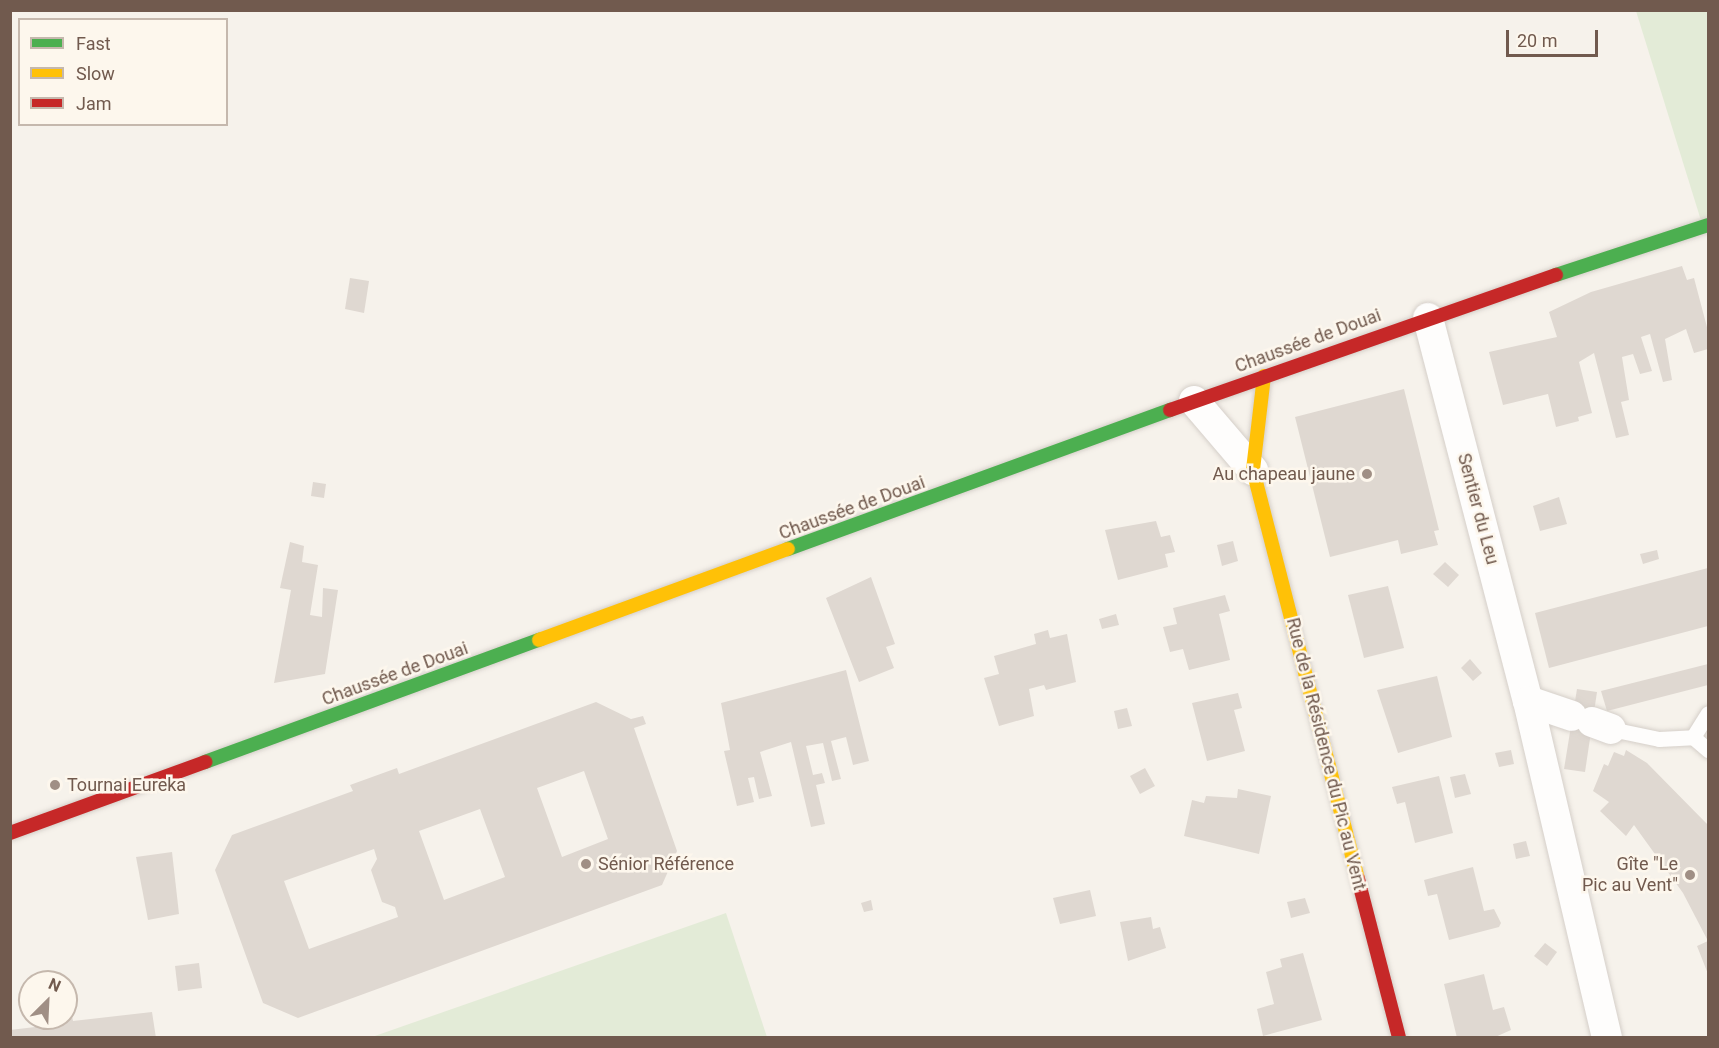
<!DOCTYPE html>
<html>
<head>
<meta charset="utf-8">
<style>
  body { margin:0 }
  #map { position:relative; width:1719px; height:1048px; overflow:hidden; background:#f6f2eb; font-family:Roboto,sans-serif }
  div>[style] { position:absolute }
  [style*='--x'] { left:calc(var(--x)*1px); top:calc(var(--y)*1px); width:calc(var(--w)*1px); rotate:calc(var(--a)*1deg) }
  .green>* { inset:0; background:#e3ebd7 }
  .building>* { inset:0; background:#dfd8d1 }
  .roads { filter:drop-shadow(0 0 2px #d5cfc9) drop-shadow(0 0 2px #d5cfc9) }
  .lane>* { height:15px; margin:-7.5px; padding:0 7.5px; transform-origin:7.5px; border-radius:7.5px; background:#fefdfc }
  .street>* { height:30px; margin:-15px; padding:0 15px; transform-origin:15px; border-radius:15px; background:#fefdfc }
  .fast>* { height:14px; margin:-7px; padding:0 7px; transform-origin:7px; border-radius:7px; background:#4caf50 }
  .slow>* { height:14px; margin:-7px; padding:0 7px; transform-origin:7px; border-radius:7px; background:#ffc107 }
  .jam>* { height:14px; margin:-7px; padding:0 7px; transform-origin:7px; border-radius:7px; background:#c62828 }
  .dots>* { width:16px; height:16px; translate:-50% -50%; box-sizing:border-box; border:3px solid #fdf7ed; border-radius:50% }
  span { translate:-50% -50%; white-space:nowrap; text-align:center; line-height:1.15; -webkit-text-stroke:5px #fdf7ed; paint-order:stroke }
  .street-label { font-size:18px; color:#715a4e }
  .poi-label { font-size:18px; color:#715a4e }
  .right { translate:-100% -50%; text-align:right }
  .left { translate:0 -50%; text-align:left }
  .frame { position:absolute; inset:0; border:12px solid #715a4e; pointer-events:none }
  .legend { position:absolute; left:18px; top:18px; width:210px; height:108px; box-sizing:border-box; background:#fdf7ed; border:2px solid #c5b8ad; margin:0; padding:8px 10px; list-style:none; font-size:18px; color:#715a4e }
  .legend li { display:flex; align-items:center; gap:12px; height:30px }
  .legend b { width:30px; border:2px solid #c5b8ad }
  .north { position:absolute; left:18px; top:970px; width:60px; height:60px; box-sizing:border-box; background:#fdf7ed; border:2px solid #c5b8ad; border-radius:50%; rotate:24deg; font-size:16px; font-weight:700; line-height:24px; text-align:center; color:#715a4e }
  .north::after { content:''; display:block; margin:auto; width:21px; height:27px; background:#a08f85; clip-path:polygon(50% 0,100% 100%,50% 72%,0 100%) }
  .scale { position:absolute; left:1506px; top:30px; width:92px; height:27px; box-sizing:border-box; border:3px solid #715a4e; border-top:0; padding-left:8px; font-size:18px; line-height:21px; white-space:nowrap; color:#715a4e; -webkit-text-stroke:4px #fdf7ed; paint-order:stroke }
</style>
</head>
<body>
<div id="map">
  <div class="green">
    <i style="clip-path:polygon(1636px 11px,1708px 11px,1708px 225px,1703px 227px)"></i>
    <i style="clip-path:polygon(726px 913px,767px 1037px,372px 1037px)"></i>
  </div>
  <div class="building">
    <i style="clip-path:polygon(1682px 266px,1687px 280px,1694px 278px,1708px 331px,1708px 349px,1694px 353px,1686px 329px,1665px 339px,1672px 380px,1663px 382px,1650px 334px,1641px 337px,1652px 371px,1640px 374px,1633px 354px,1622px 357px,1629px 400px,1621px 402px,1629px 435px,1616px 438px,1594px 353px,1579px 362px,1592px 413px,1578px 417px,1579px 421px,1556px 427px,1548px 394px,1503px 405px,1489px 352px,1557px 337px,1549px 312px,1591px 292px)"></i>
    <i style="clip-path:polygon(350px 278px,369px 281px,364px 313px,345px 309px)"></i>
    <i style="clip-path:polygon(1404px 389px,1439px 530px,1434px 531px,1438px 545px,1401px 554px,1398px 540px,1330px 557px,1295px 417px)"></i>
    <i style="clip-path:polygon(313px 482px,326px 484px,324px 498px,311px 496px)"></i>
    <i style="clip-path:polygon(1559px 497px,1567px 524px,1540px 531px,1533px 506px)"></i>
    <i style="clip-path:polygon(1156px 521px,1161px 537px,1170px 535px,1175px 552px,1165px 554px,1168px 567px,1118px 580px,1105px 530px)"></i>
    <i style="clip-path:polygon(1233px 541px,1238px 561px,1222px 566px,1217px 545px)"></i>
    <i style="clip-path:polygon(290px 542px,304px 546px,302px 562px,318px 565px,310px 615px,322px 617px,323px 588px,338px 590px,325px 674px,274px 683px,291px 590px,280px 588px)"></i>
    <i style="clip-path:polygon(1657px 550px,1659px 559px,1643px 564px,1640px 554px)"></i>
    <i style="clip-path:polygon(1445px 562px,1459px 575px,1448px 587px,1433px 574px)"></i>
    <i style="clip-path:polygon(1708px 568px,1708px 626px,1549px 668px,1535px 613px)"></i>
    <i style="clip-path:polygon(871px 577px,895px 644px,886px 647px,894px 668px,859px 682px,826px 598px)"></i>
    <i style="clip-path:polygon(1388px 586px,1404px 648px,1364px 658px,1348px 595px)"></i>
    <i style="clip-path:polygon(1225px 595px,1230px 611px,1219px 614px,1230px 660px,1189px 670px,1183px 649px,1170px 652px,1163px 627px,1177px 624px,1173px 608px)"></i>
    <i style="clip-path:polygon(1116px 614px,1119px 625px,1102px 629px,1099px 619px)"></i>
    <i style="clip-path:polygon(1048px 630px,1050px 638px,1067px 634px,1076px 682px,1046px 690px,1044px 685px,1029px 689px,1034px 716px,999px 726px,984px 678px,999px 674px,994px 656px,1036px 644px,1034px 634px)"></i>
    <i style="clip-path:polygon(1470px 659px,1482px 673px,1473px 681px,1461px 668px)"></i>
    <i style="clip-path:polygon(1708px 664px,1708px 685px,1607px 711px,1601px 691px)"></i>
    <i style="clip-path:polygon(846px 670px,869px 761px,853px 765px,846px 737px,831px 741px,841px 779px,832px 781px,823px 743px,806px 746px,813px 775px,822px 773px,825px 783px,816px 785px,825px 824px,811px 827px,791px 742px,760px 752px,772px 796px,759px 799px,754px 777px,748px 778px,754px 802px,737px 806px,724px 751px,730px 750px,721px 703px)"></i>
    <i style="clip-path:polygon(1437px 676px,1452px 737px,1398px 753px,1377px 690px)"></i>
    <i style="clip-path:polygon(1577px 689px,1597px 692px,1585px 772px,1564px 769px)"></i>
    <i style="clip-path:polygon(1238px 693px,1242px 708px,1234px 710px,1245px 751px,1207px 761px,1192px 703px)"></i>
    <i style="clip-path:polygon(evenodd,596px 702px,631px 719px,643px 716px,646px 724px,634px 728px,677px 851px,662px 885px,298px 1018px,263px 1003px,215px 870px,232px 835px,353px 791px,350px 785px,397px 768px,399px 774px,596px 702px,584px 771px,608px 839px,562px 857px,537px 788px,584px 771px,596px 702px,480px 809px,505px 877px,444px 900px,419px 831px,480px 809px,596px 702px,374px 849px,377px 859px,371px 870px,382px 902px,395px 907px,398px 917px,309px 949px,284px 881px,374px 849px)"></i>
    <i style="clip-path:polygon(1127px 708px,1132px 726px,1118px 729px,1114px 711px)"></i>
    <i style="clip-path:polygon(1511px 750px,1514px 764px,1499px 767px,1495px 753px)"></i>
    <i style="clip-path:polygon(1626px 750px,1647px 763px,1708px 825px,1708px 974px,1697px 946px,1708px 941px,1683px 893px,1634px 825px,1626px 836px,1600px 811px,1609px 802px,1593px 791px,1604px 764px,1608px 766px,1614px 752px,1624px 756px)"></i>
    <i style="clip-path:polygon(1145px 768px,1155px 786px,1140px 794px,1130px 776px)"></i>
    <i style="clip-path:polygon(1465px 774px,1471px 794px,1455px 798px,1450px 777px)"></i>
    <i style="clip-path:polygon(1439px 776px,1453px 833px,1415px 843px,1405px 802px,1397px 804px,1392px 787px)"></i>
    <i style="clip-path:polygon(1238px 789px,1271px 796px,1259px 854px,1184px 836px,1192px 800px,1204px 803px,1206px 796px,1237px 798px)"></i>
    <i style="clip-path:polygon(1526px 841px,1530px 856px,1516px 859px,1513px 844px)"></i>
    <i style="clip-path:polygon(172px 852px,179px 914px,148px 920px,136px 857px)"></i>
    <i style="clip-path:polygon(1473px 867px,1484px 911px,1494px 909px,1501px 923px,1499px 927px,1449px 940px,1437px 894px,1428px 896px,1424px 880px)"></i>
    <i style="clip-path:polygon(1090px 890px,1096px 916px,1060px 924px,1053px 898px)"></i>
    <i style="clip-path:polygon(1305px 898px,1310px 913px,1291px 918px,1287px 902px)"></i>
    <i style="clip-path:polygon(871px 900px,873px 910px,864px 912px,861px 903px)"></i>
    <i style="clip-path:polygon(1151px 917px,1153px 929px,1160px 927px,1166px 948px,1128px 961px,1120px 922px)"></i>
    <i style="clip-path:polygon(1545px 943px,1557px 952px,1547px 966px,1534px 956px)"></i>
    <i style="clip-path:polygon(1303px 953px,1322px 1020px,1263px 1036px,1257px 1009px,1274px 1004px,1266px 972px,1282px 967px,1280px 959px)"></i>
    <i style="clip-path:polygon(199px 963px,202px 988px,178px 991px,175px 966px)"></i>
    <i style="clip-path:polygon(1484px 974px,1493px 1010px,1504px 1007px,1511px 1030px,1493px 1038px,1457px 1038px,1444px 984px)"></i>
    <i style="clip-path:polygon(71px 1010px,73px 1021px,152px 1012px,156px 1038px,10px 1038px,10px 1030px,52px 1025px,51px 1018px,66px 1018px,66px 1011px)"></i>
  </div>
  <div class="roads">
    <div class="lane">
      <i style="--x:1611;--y:729;--w:49;--a:11.8"></i>
      <i style="--x:1659;--y:739;--w:34;--a:-3"></i>
      <i style="--x:1693;--y:737;--w:20;--a:41"></i>
      <i style="--x:1693;--y:737;--w:28;--a:-58"></i>
    </div>
    <div class="street">
      <i style="--x:1428;--y:318;--w:396;--a:75.4"></i>
      <i style="--x:1528;--y:701;--w:46;--a:18.8"></i>
      <i style="--x:1194;--y:401;--w:91;--a:49.5"></i>
      <i style="--x:1528;--y:701;--w:346;--a:76.8"></i>
      <i style="--x:1592;--y:722;--w:20;--a:20"></i>
    </div>
    <div class="fast">
      <i style="--x:1556;--y:275;--w:160;--a:-18.2"></i>
      <i style="--x:788;--y:549;--w:407;--a:-20"></i>
      <i style="--x:205;--y:762;--w:356;--a:-20.1"></i>
    </div>
    <div class="slow">
      <i style="--x:1264;--y:376;--w:95;--a:96.7"></i>
      <i style="--x:1253;--y:470;--w:422;--a:75.6"></i>
      <i style="--x:539;--y:640;--w:265;--a:-20.1"></i>
    </div>
    <div class="jam">
      <i style="--x:1170;--y:410;--w:409;--a:-19.3"></i>
      <i style="--x:10;--y:833;--w:208;--a:-20"></i>
      <i style="--x:1358;--y:879;--w:164;--a:75.5"></i>
    </div>
  </div>
  <div class="dots">
    <i style="left:1367px;top:474px;background:#a08f85"></i>
    <i style="left:55px;top:785px;background:#a08f85"></i>
    <i style="left:586px;top:864px;background:#a08f85"></i>
    <i style="left:1690px;top:875px;background:#a08f85"></i>
  </div>
  <div class="street-label">
    <span style="left:1308px;top:341px;rotate:-20deg">Chaussée de Douai</span>
    <span style="left:852px;top:508px;rotate:-20deg">Chaussée de Douai</span>
    <span style="left:1478px;top:509px;rotate:75deg">Sentier du Leu</span>
    <span style="left:395px;top:674px;rotate:-20deg">Chaussée de Douai</span>
    <span style="left:1326px;top:754px;rotate:76deg">Rue de la Résidence du Pic au Vent</span>
  </div>
  <div class="poi-label">
    <span class="right" style="left:1355px;top:474px">Au chapeau jaune</span>
    <span class="left" style="left:67px;top:785px">Tournai Eureka</span>
    <span class="left" style="left:598px;top:864px">Sénior Référence</span>
    <span class="right" style="left:1678px;top:875px">Gîte "Le<br>Pic au Vent"</span>
  </div>
  <div class="frame"></div>
  <ul class="legend">
  <li><b style="height:8px;background:#4caf50"></b>Fast</li>
  <li><b style="height:8px;background:#ffc107"></b>Slow</li>
  <li><b style="height:8px;background:#c62828"></b>Jam</li>
  </ul>
  <div class="north">N</div>
  <div class="scale">20 m</div>
</div>
</body>
</html>
